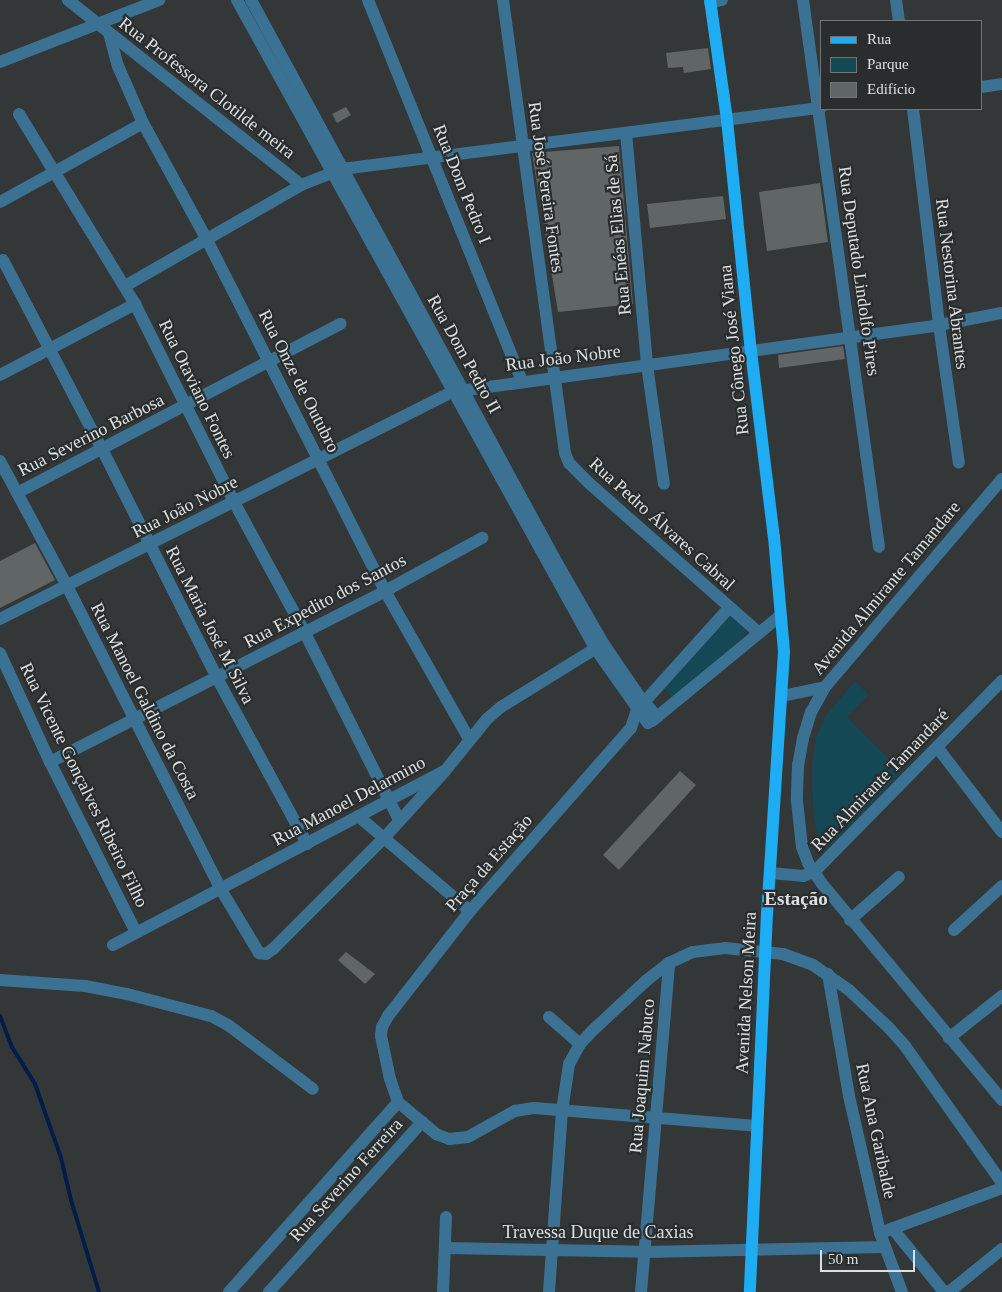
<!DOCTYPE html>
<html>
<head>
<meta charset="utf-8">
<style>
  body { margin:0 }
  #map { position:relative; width:1002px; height:1292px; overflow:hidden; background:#333738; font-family:"Times New Roman",serif }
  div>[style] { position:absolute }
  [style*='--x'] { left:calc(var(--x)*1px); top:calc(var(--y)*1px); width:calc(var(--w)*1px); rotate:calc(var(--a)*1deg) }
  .green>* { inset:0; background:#144855 }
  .stream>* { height:4px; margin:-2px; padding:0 2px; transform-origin:2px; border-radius:2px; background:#001d4a }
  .building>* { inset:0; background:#606565 }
  .minor>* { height:12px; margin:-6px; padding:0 6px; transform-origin:6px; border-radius:6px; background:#3b7294 }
  .major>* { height:12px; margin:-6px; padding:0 6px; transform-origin:6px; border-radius:6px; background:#1eacf2 }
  span { translate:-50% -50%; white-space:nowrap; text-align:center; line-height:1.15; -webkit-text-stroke:4.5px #292d2e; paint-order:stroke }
  .street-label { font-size:18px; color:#dde0e0 }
  .neighbourhood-label { font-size:19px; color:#dde0e0; font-weight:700 }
  .legend { position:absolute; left:820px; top:20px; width:162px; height:90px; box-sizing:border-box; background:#292d2e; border:1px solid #717575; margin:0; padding:6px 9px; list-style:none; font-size:15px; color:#dde0e0 }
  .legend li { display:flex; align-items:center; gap:10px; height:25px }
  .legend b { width:25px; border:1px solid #717575 }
  .scale { position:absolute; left:820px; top:1250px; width:95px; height:22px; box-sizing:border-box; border:2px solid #dde0e0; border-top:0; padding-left:6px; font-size:15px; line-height:18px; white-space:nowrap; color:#dde0e0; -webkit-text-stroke:4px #292d2e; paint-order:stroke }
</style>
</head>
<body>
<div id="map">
  <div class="green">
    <i style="clip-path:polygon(729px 616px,733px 616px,746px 627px,744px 637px,672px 698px,665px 689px)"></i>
    <i style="clip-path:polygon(855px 681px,869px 695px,847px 717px,902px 772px,826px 850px,817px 833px,813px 809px,812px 764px,816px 738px,824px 718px)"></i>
  </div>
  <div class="stream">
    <i style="--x:0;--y:1016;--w:33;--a:69"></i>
    <i style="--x:12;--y:1047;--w:44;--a:58.1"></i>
    <i style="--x:35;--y:1084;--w:78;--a:70.6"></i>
    <i style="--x:61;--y:1158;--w:43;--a:76.6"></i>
    <i style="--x:71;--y:1200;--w:96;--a:73.1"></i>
  </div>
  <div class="building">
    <i style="clip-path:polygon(708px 48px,711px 69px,684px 73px,683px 67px,668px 68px,666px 53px)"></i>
    <i style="clip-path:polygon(346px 107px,351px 115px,337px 123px,332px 114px)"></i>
    <i style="clip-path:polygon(619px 146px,633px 304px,558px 312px,532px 153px)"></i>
    <i style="clip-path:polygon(820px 183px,828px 242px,767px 251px,759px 192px)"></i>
    <i style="clip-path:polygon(723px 196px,726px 219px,650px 228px,647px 204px)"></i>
    <i style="clip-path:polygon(843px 346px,845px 359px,779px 368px,778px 355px)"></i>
    <i style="clip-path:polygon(35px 543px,55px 580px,0 608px,0 561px)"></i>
    <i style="clip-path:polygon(680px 771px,696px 785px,619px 870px,603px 855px)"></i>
    <i style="clip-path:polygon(346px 952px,375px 974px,365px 984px,338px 960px)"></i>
  </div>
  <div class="minor">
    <i style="--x:68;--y:0;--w:298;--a:38.4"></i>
    <i style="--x:237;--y:0;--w:740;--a:61.08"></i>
    <i style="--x:595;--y:648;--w:92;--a:54.8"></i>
    <i style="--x:251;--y:0;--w:641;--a:61.48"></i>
    <i style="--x:557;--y:563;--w:92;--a:60.1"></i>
    <i style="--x:603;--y:643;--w:64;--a:55.8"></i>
    <i style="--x:639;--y:696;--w:28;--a:49"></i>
    <i style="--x:368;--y:0;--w:411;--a:68"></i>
    <i style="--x:503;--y:0;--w:457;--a:82.2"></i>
    <i style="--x:565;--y:453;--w:11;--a:68"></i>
    <i style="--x:569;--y:463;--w:30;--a:45"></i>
    <i style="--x:590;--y:484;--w:225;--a:41.4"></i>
    <i style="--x:803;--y:0;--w:552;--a:82.09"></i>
    <i style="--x:896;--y:0;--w:21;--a:82"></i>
    <i style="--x:710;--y:2;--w:12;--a:-9"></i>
    <i style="--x:109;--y:33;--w:34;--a:75"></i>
    <i style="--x:118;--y:66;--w:62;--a:66.3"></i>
    <i style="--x:143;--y:123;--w:133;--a:61.3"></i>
    <i style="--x:207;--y:240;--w:394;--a:63.1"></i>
    <i style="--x:385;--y:591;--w:170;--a:60.4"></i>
    <i style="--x:0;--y:62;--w:171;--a:-21.3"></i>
    <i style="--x:981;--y:87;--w:21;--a:-8"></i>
    <i style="--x:913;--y:109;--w:218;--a:83.1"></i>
    <i style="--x:939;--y:325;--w:139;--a:81.8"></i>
    <i style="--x:19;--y:114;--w:223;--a:58.6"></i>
    <i style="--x:135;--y:304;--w:221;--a:63.4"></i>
    <i style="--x:234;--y:502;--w:147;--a:61.5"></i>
    <i style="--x:304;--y:631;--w:212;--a:63.3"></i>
    <i style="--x:626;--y:133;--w:233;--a:84.8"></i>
    <i style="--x:647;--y:365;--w:120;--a:81.9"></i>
    <i style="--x:0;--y:202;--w:163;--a:-28.9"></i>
    <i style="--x:3;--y:260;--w:213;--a:62.4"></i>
    <i style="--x:102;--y:449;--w:256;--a:63.3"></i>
    <i style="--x:217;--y:678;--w:189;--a:61.5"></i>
    <i style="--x:125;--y:286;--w:203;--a:-29.8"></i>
    <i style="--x:301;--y:185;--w:44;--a:-21.3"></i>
    <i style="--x:342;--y:169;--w:483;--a:-7.3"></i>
    <i style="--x:0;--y:375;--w:153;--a:-27.7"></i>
    <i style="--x:0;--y:461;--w:142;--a:61.8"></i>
    <i style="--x:67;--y:586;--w:339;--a:63.1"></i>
    <i style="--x:220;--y:888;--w:76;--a:59"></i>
    <i style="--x:259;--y:953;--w:7;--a:8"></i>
    <i style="--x:266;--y:954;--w:9;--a:-36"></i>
    <i style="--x:273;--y:949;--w:158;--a:-45"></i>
    <i style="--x:385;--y:837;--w:89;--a:-47.7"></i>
    <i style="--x:1002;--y:479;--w:273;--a:130.4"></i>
    <i style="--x:825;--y:687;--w:29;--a:119"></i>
    <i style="--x:811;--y:712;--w:27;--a:107"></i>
    <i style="--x:803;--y:738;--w:27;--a:100"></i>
    <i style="--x:798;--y:765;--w:36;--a:92"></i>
    <i style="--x:797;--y:801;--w:46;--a:83.8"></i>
    <i style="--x:802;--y:847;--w:17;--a:69"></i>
    <i style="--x:808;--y:863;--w:27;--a:56"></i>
    <i style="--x:823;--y:885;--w:280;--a:50.2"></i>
    <i style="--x:17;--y:493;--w:365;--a:-27.6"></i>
    <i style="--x:0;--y:619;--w:506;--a:-26.67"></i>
    <i style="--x:452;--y:392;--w:492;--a:-7.8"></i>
    <i style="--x:939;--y:325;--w:64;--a:-10.8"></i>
    <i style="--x:0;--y:653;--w:120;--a:65.4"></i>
    <i style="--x:50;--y:762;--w:191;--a:63.2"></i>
    <i style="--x:782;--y:696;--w:44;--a:-11.8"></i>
    <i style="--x:652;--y:721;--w:166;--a:-39.4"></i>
    <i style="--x:937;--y:747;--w:107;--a:52.6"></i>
    <i style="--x:50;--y:762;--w:376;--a:-27"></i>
    <i style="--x:385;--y:591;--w:111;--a:-28.7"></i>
    <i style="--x:358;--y:816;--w:147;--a:40.3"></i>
    <i style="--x:770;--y:873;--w:33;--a:5"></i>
    <i style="--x:803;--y:876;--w:12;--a:-20"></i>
    <i style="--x:814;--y:872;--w:268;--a:-45.5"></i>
    <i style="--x:850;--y:920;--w:65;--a:-41.3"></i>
    <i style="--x:954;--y:930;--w:65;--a:-42.5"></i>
    <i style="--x:113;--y:945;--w:375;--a:-27.7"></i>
    <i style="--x:445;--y:771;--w:67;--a:-51.1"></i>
    <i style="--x:487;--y:719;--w:18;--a:-41"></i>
    <i style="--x:501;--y:707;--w:118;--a:-31.8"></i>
    <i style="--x:828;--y:974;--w:124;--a:80.2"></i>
    <i style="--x:849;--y:1096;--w:140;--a:77.2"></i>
    <i style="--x:880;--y:1233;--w:63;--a:69.6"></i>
    <i style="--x:0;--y:980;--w:85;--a:4"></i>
    <i style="--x:85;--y:986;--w:43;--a:10.8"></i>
    <i style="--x:127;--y:994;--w:87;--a:14.7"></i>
    <i style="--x:211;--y:1016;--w:19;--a:28"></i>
    <i style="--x:228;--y:1025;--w:106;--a:37"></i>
    <i style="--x:549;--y:1017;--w:41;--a:41.1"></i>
    <i style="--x:949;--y:1038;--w:68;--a:-38.4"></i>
    <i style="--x:398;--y:1102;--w:50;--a:40.1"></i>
    <i style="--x:436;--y:1134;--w:14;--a:21"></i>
    <i style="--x:449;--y:1139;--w:19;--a:-6"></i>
    <i style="--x:468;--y:1137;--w:54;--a:-29"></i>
    <i style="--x:515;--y:1111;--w:19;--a:-9"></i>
    <i style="--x:534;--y:1108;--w:223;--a:4.6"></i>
    <i style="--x:893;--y:1229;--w:81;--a:51"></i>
    <i style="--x:880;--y:1233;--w:130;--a:-20.2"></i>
    <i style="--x:445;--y:1248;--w:200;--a:1.1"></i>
    <i style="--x:645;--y:1252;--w:240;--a:-1.2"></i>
    <i style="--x:229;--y:1292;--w:254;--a:-48.3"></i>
    <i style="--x:398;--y:1102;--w:24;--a:-109"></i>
    <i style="--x:390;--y:1079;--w:44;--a:-101.8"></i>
    <i style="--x:381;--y:1036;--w:9;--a:-84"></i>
    <i style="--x:382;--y:1027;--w:13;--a:-61"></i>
    <i style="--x:388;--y:1016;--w:133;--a:-52"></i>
    <i style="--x:470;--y:911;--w:244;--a:-48.7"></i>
    <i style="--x:631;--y:728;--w:19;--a:-72"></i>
    <i style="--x:637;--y:710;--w:137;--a:-48"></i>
    <i style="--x:269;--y:1292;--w:229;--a:-48"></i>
    <i style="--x:443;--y:1292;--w:75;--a:-87.7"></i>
    <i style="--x:549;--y:1292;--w:181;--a:-85.9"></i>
    <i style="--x:562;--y:1111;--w:48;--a:-81.5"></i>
    <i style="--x:569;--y:1064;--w:23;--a:-61"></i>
    <i style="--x:580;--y:1044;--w:16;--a:-47"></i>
    <i style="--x:591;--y:1032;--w:76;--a:-42.9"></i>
    <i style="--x:647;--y:980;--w:28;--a:-38"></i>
    <i style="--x:669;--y:963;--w:26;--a:-25"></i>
    <i style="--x:693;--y:952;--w:32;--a:-7"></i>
    <i style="--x:725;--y:948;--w:58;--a:5.9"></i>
    <i style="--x:783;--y:954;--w:32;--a:20"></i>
    <i style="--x:813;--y:965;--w:44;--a:34.8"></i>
    <i style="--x:849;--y:990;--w:55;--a:43.5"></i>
    <i style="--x:889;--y:1028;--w:24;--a:48"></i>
    <i style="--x:905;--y:1046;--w:168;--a:54.7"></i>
    <i style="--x:641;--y:1292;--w:330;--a:-85.1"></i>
    <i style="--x:949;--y:1292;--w:68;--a:-39.1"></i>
  </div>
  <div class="major">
    <i style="--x:710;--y:0;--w:121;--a:81.9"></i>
    <i style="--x:727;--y:120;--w:232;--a:84.1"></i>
    <i style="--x:751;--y:351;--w:187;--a:83"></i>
    <i style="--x:774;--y:537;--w:115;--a:85"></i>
    <i style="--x:784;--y:652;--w:262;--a:93.7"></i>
    <i style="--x:767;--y:913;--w:379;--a:92.6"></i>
  </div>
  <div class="street-label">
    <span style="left:207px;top:88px;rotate:38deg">Rua Professora Clotilde meira</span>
    <span style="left:462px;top:184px;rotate:68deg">Rua Dom Pedro I</span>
    <span style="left:546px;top:187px;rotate:82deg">Rua José Pereira Fontes</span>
    <span style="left:618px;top:235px;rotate:-95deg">Rua Enéas Elias de Sá</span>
    <span style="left:859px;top:271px;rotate:82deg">Rua Deputado Lindolfo Pires</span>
    <span style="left:952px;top:284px;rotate:83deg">Rua Nestorina Abrantes</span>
    <span style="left:734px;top:350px;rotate:-96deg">Rua Cônego José Viana</span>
    <span style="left:464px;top:354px;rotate:61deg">Rua Dom Pedro II</span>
    <span style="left:563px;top:358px;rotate:-7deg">Rua João Nobre</span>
    <span style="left:299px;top:381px;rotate:63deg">Rua Onze de Outubro</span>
    <span style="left:197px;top:389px;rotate:64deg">Rua Otaviano Fontes</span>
    <span style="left:91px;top:435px;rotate:-27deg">Rua Severino Barbosa</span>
    <span style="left:185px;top:507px;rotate:-27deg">Rua João Nobre</span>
    <span style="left:662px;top:524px;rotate:42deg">Rua Pedro Álvares Cabral</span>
    <span style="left:886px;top:588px;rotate:-50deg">Avenida Almirante Tamandare</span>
    <span style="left:325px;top:601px;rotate:-28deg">Rua Expedito dos Santos</span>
    <span style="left:210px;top:625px;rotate:63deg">Rua Maria José M Silva</span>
    <span style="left:145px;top:701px;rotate:63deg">Rua Manoel Galdino da Costa</span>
    <span style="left:880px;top:780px;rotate:-46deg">Rua Almirante Tamandaré</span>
    <span style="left:84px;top:785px;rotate:64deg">Rua Vicente Gonçalves Ribeiro Filho</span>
    <span style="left:349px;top:801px;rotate:-28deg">Rua Manoel Delarmino</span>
    <span style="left:489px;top:863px;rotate:-49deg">Praça da Estação</span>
    <span style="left:746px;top:993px;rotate:-87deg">Avenida Nelson Meira</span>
    <span style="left:642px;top:1076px;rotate:-85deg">Rua Joaquim Nabuco</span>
    <span style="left:876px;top:1131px;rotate:78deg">Rua Ana Garibalde</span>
    <span style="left:346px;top:1180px;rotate:-48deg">Rua Severino Ferreira</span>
    <span style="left:598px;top:1232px">Travessa Duque de Caxias</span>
  </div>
  <div class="neighbourhood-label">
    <span style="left:796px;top:899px">Estação</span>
  </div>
  <ul class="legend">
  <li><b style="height:6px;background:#1eacf2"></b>Rua</li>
  <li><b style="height:14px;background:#144855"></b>Parque</li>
  <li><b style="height:14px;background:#606565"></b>Edifício</li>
  </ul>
  <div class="scale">50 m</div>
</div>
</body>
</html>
